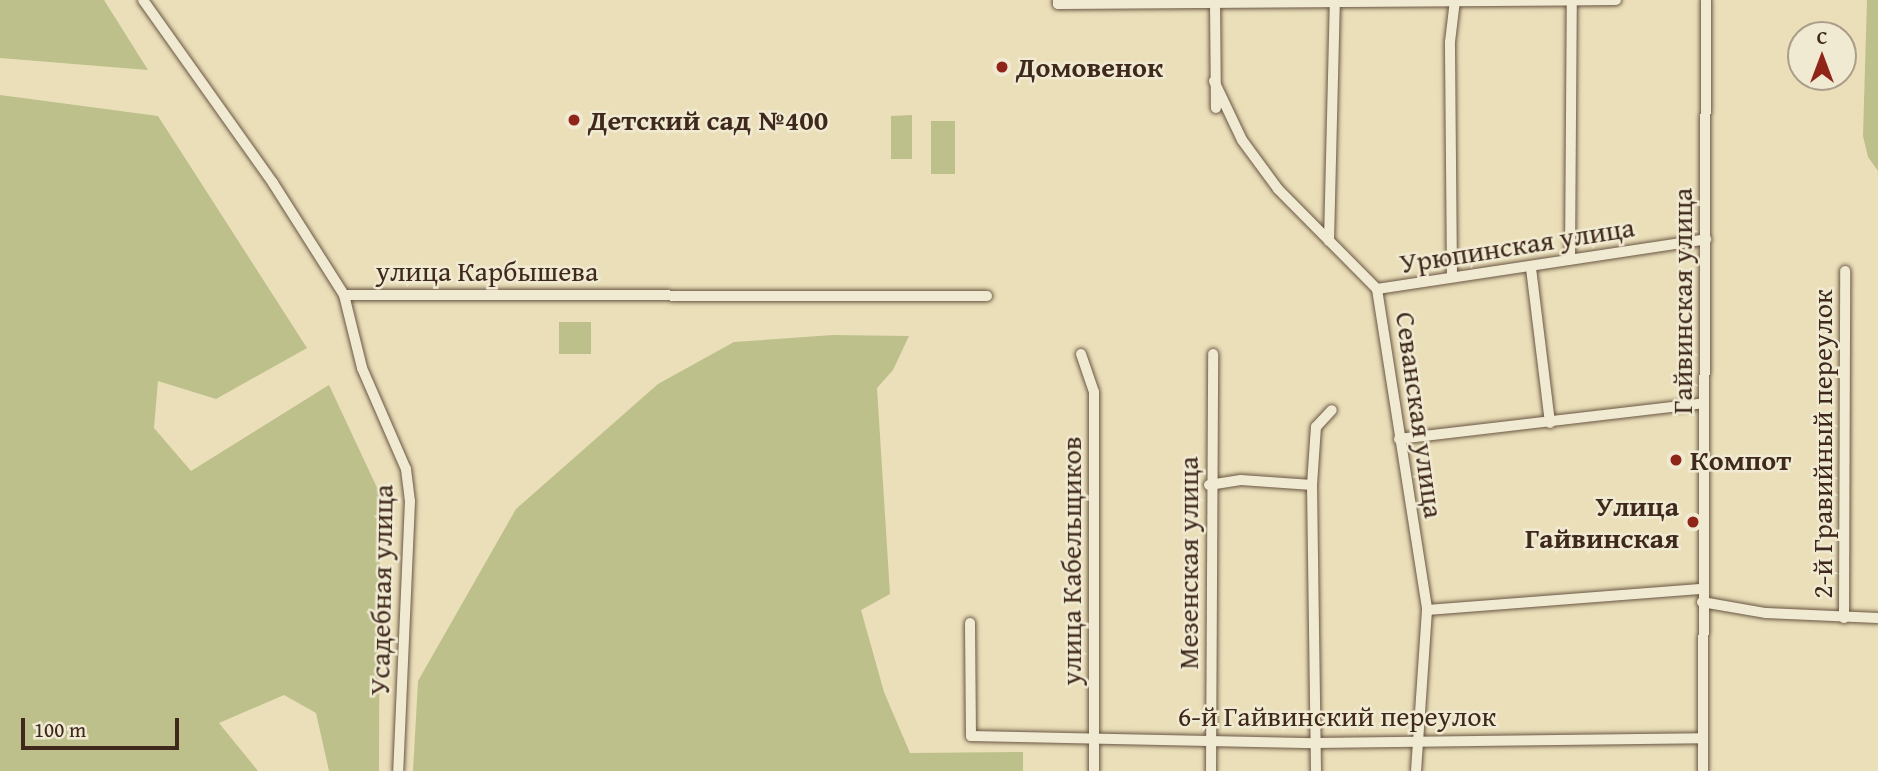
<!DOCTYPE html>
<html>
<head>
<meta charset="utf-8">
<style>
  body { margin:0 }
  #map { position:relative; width:1878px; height:771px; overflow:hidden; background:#eadfb9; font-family:"Gentium Book Plus",serif }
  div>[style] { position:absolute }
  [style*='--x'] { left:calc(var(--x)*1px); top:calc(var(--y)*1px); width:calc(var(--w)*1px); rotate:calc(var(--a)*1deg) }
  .green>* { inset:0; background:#bdc08b }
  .roads { filter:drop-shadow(0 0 2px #6a5643) drop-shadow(0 0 2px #6a5643) }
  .minor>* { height:10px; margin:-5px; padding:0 5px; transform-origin:5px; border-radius:5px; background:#f1ead2 }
  .dots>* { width:19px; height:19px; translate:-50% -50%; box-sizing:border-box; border:4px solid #f1ead2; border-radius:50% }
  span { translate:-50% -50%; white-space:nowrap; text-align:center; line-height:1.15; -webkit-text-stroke:5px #f1ead2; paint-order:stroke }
  .poi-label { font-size:28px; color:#3f291c; font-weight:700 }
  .left { translate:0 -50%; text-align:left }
  .right { translate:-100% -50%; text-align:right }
  .street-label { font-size:28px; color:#3f291c }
  .north { position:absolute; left:1787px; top:21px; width:70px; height:70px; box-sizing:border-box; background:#f1ead2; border:2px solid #aa9d89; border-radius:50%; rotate:0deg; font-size:19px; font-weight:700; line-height:28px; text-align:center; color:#3f291c }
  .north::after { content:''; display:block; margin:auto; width:24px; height:32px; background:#8f2418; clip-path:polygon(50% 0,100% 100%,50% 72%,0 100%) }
  .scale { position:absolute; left:21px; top:718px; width:158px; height:32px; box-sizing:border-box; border:4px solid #3f291c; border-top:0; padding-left:9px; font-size:21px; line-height:24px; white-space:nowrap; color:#3f291c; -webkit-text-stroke:5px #f1ead2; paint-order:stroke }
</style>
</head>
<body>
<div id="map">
  <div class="green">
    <i style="clip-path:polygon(0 0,104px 0,148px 70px,0 58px)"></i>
    <i style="clip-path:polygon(1867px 0,1878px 0,1878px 171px,1868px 157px,1863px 136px)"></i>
    <i style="clip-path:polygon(0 95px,158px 116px,307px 348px,216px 399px,158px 381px,154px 428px,191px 471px,329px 385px,380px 494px,379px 771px,329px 771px,316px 713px,284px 695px,219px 723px,258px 771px,0 771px)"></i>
    <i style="clip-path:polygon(912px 115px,912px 159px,891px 159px,891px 116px)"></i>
    <i style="clip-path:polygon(931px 121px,955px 121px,955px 174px,931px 174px)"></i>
    <i style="clip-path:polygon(559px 322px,591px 322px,591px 354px,559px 354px)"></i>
    <i style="clip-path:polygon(833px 335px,909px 336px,893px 370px,877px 388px,890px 594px,861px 610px,884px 692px,910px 753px,1023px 752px,1023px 771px,413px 771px,418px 681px,516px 509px,658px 384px,734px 342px)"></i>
  </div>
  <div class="roads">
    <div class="minor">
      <i style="--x:143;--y:0;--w:224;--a:54.6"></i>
      <i style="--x:273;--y:183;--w:133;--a:57.6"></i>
      <i style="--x:344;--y:295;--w:75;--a:76.1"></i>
      <i style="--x:362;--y:368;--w:110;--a:66.5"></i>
      <i style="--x:406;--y:469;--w:32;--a:83"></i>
      <i style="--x:410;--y:501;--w:270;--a:92.5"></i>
      <i style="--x:1058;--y:0;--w:4;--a:90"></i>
      <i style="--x:1058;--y:4;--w:558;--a:-0.41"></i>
      <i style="--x:1215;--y:0;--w:108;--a:89.5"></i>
      <i style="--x:1214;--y:81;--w:65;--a:64.6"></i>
      <i style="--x:1242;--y:140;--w:61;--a:53.7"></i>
      <i style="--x:1278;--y:189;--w:141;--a:45.3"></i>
      <i style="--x:1377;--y:289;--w:325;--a:81.1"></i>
      <i style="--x:1427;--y:610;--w:161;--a:93.9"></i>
      <i style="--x:1329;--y:241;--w:241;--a:-88.6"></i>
      <i style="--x:1570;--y:259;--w:259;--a:-89.6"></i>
      <i style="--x:1531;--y:268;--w:156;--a:83"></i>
      <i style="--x:1452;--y:277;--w:235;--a:-90.5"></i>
      <i style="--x:1450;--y:42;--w:42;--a:-83.2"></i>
      <i style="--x:1377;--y:289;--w:333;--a:-8.6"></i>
      <i style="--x:344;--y:295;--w:643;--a:0.09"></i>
      <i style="--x:1081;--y:354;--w:40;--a:71.1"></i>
      <i style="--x:1094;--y:392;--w:379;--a:90"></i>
      <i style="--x:1399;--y:439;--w:307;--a:-6.7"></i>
      <i style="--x:1209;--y:485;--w:32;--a:-9"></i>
      <i style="--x:1241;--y:480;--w:71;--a:4"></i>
      <i style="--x:1702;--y:602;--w:65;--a:9.8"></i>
      <i style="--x:1766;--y:613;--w:112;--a:2.6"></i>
      <i style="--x:1427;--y:610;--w:277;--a:-4.4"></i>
      <i style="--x:1844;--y:618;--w:347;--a:-89.8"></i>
      <i style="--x:970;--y:623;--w:113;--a:89.5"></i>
      <i style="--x:971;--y:736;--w:345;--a:1.2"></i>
      <i style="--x:1316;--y:743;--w:387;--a:-0.7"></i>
      <i style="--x:1211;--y:771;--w:417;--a:-89.7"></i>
      <i style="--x:1316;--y:771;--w:286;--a:-90.8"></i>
      <i style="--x:1312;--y:485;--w:58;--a:-86.1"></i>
      <i style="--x:1316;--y:427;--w:23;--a:-47"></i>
      <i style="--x:1703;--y:771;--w:771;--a:-89.78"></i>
    </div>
  </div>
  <div class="dots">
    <i style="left:1002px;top:67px;background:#8f2418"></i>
    <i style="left:574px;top:120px;background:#8f2418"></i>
    <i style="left:1676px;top:460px;background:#8f2418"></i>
    <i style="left:1693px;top:522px;background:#8f2418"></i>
  </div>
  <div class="poi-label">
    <span class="left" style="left:1016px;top:67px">Домовенок</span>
    <span class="left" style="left:588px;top:120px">Детский сад №400</span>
    <span class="left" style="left:1690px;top:460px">Компот</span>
    <span class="right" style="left:1679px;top:522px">Улица<br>Гайвинская</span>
  </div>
  <div class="street-label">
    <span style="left:1517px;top:245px;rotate:-9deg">Урюпинская улица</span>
    <span style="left:487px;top:271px">улица Карбышева</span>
    <span style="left:1682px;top:301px;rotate:-90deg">Гайвинская улица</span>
    <span style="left:1420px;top:415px;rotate:82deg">Севанская улица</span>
    <span style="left:1822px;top:444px;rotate:-90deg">2-й Гравийный переулок</span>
    <span style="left:1071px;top:561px;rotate:-90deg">улица Кабельщиков</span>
    <span style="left:1188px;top:563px;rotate:-90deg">Мезенская улица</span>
    <span style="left:381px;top:590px;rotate:-89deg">Усадебная улица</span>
    <span style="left:1337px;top:716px">6-й Гайвинский переулок</span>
  </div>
  <div class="north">С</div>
  <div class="scale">100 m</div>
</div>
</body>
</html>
